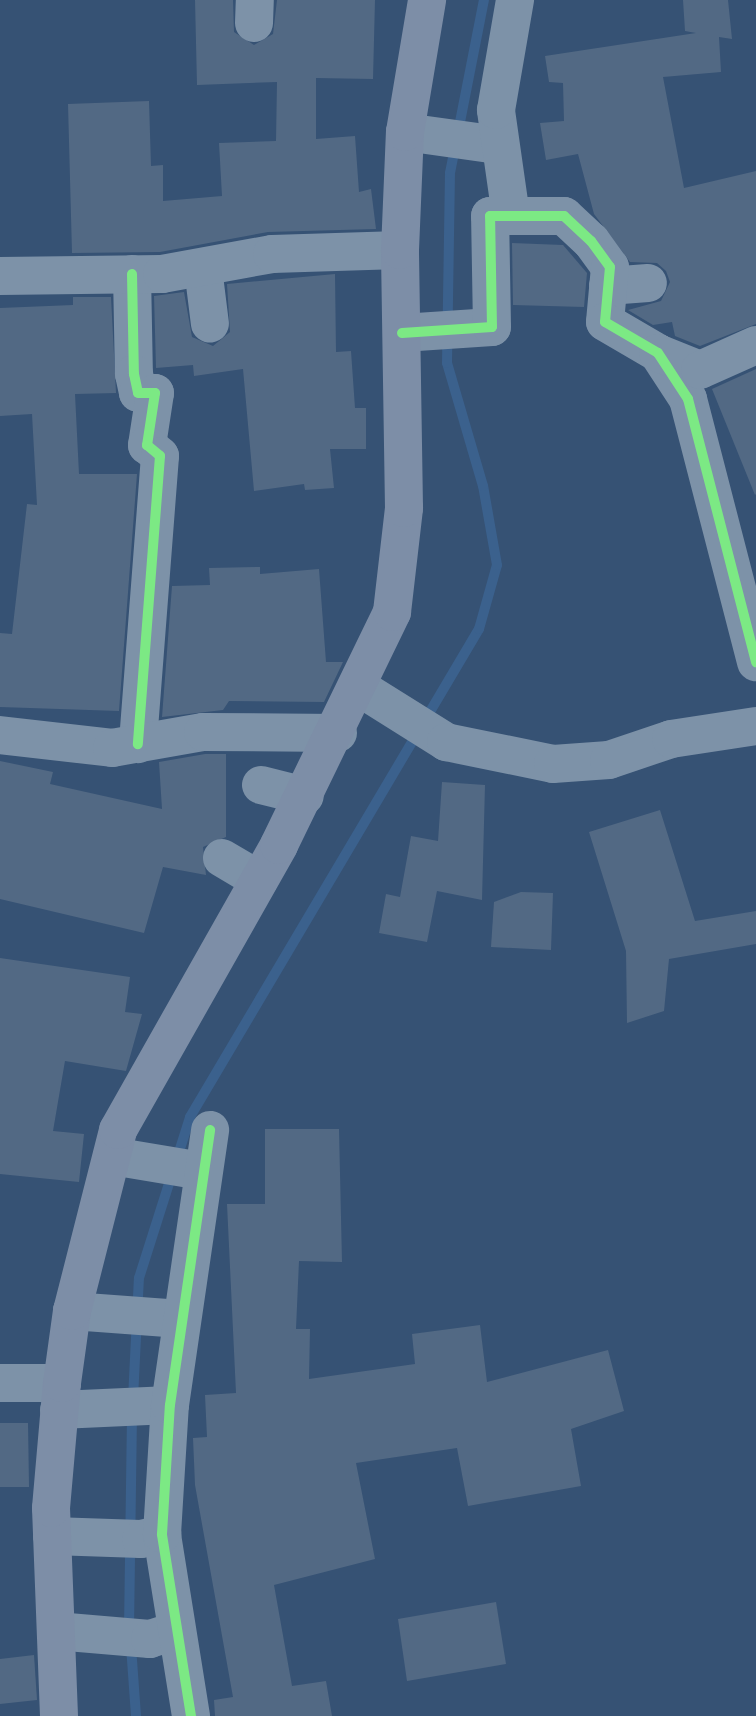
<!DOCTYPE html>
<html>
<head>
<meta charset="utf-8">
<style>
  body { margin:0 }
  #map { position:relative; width:756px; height:1716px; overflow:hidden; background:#365274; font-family:"Nunito Sans",sans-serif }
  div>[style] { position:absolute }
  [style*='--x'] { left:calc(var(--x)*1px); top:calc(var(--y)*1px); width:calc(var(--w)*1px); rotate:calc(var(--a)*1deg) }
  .stream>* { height:10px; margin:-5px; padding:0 5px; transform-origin:5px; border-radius:5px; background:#3b618d }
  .building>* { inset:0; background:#526984 }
  .minor>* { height:38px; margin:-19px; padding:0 19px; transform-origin:19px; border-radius:19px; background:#7d92a8 }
  .major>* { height:38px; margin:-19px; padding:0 19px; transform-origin:19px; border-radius:19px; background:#7d8ea7 }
  .cycleway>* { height:10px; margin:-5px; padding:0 5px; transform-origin:5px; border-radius:5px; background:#7ce984 }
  span { translate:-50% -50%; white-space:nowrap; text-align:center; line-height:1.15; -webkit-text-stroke:5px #1b4f8f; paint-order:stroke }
</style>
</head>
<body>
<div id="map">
  <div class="stream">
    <i style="--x:133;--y:1399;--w:121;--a:-87.2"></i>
    <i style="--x:139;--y:1278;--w:169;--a:-72.4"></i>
    <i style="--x:190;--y:1117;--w:567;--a:-59.37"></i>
    <i style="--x:479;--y:629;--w:66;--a:-74.3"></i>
    <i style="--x:497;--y:565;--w:80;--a:-100"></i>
    <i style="--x:483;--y:486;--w:128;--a:-106.3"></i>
    <i style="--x:447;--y:363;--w:190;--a:-89.1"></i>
    <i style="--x:450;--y:173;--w:176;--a:-78.9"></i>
    <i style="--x:129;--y:1629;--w:214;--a:-89.2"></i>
    <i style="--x:131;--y:1646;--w:70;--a:85.9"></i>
  </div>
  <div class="building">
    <i style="clip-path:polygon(195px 0,233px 0,234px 32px,254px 45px,273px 34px,277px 0,375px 0,373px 79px,316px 78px,316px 139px,355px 136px,359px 192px,371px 189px,376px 229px,268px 232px,160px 252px,72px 253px,68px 104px,149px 101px,151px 166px,163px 165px,163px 201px,222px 196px,219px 143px,276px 141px,277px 82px,197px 85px)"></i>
    <i style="clip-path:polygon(683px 0,728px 0,732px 39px,719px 37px,721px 72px,663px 77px,684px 188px,756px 171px,756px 324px,700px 346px,675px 336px,672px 322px,653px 325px,628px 310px,661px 301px,670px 282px,666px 271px,657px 263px,630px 262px,594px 214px,578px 154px,546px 160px,540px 123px,564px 121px,563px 83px,549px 82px,545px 56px,696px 33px,685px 31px)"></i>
    <i style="clip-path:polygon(512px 243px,563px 245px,587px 273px,584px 307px,513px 305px)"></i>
    <i style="clip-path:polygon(335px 274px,336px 352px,351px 351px,355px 408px,366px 408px,366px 449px,330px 449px,334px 488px,305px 490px,304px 484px,254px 491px,243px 369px,194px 376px,193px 365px,156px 368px,154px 296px,184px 292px,192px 337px,213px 346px,230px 332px,227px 284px)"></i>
    <i style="clip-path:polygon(73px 297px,111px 297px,116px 393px,75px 394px,79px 474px,137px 474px,119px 711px,0 707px,0 633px,12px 634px,27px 504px,37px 505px,32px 414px,0 416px,0 308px,73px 305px)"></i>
    <i style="clip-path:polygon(756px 369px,756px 494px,755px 495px,712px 389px)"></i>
    <i style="clip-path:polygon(260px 567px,260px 574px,319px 569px,326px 662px,343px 662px,324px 702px,229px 701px,223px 710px,162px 717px,172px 586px,210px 585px,209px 568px)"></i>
    <i style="clip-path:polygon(205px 754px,226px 754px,226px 837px,203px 847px,206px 875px,163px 867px,144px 933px,0 899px,0 761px,53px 772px,50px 784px,162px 809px,159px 762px)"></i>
    <i style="clip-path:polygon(442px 782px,485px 785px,482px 900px,437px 891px,427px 942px,379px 933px,386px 894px,400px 897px,411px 836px,438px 841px)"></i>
    <i style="clip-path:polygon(660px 810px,695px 921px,756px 911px,756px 944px,669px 959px,664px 1011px,627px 1023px,626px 951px,589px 832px)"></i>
    <i style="clip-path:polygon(521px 892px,553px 893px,551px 950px,491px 947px,494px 902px)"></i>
    <i style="clip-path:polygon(0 958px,130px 977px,125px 1012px,142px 1014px,126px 1071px,65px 1061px,53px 1131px,84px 1134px,79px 1182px,0 1174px)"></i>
    <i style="clip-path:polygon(265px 1129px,339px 1129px,342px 1262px,299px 1261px,296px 1329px,310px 1329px,309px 1379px,415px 1364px,412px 1334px,480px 1325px,487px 1382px,608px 1350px,624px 1411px,571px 1429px,581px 1486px,468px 1506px,457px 1448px,356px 1463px,375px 1559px,274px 1585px,292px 1686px,326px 1681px,332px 1716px,215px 1716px,214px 1700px,233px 1697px,195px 1485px,193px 1438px,207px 1437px,205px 1395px,236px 1393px,227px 1204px,265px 1204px)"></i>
    <i style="clip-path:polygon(0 1423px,28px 1423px,29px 1487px,0 1487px)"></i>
    <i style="clip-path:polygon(496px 1602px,506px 1664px,407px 1681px,398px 1619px)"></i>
    <i style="clip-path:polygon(34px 1655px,37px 1700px,0 1704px,0 1659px)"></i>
  </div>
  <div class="minor">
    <i style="--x:254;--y:23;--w:23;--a:-88"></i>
    <i style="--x:405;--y:132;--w:95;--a:7.9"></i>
    <i style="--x:511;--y:216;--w:107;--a:-98.1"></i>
    <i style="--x:496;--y:110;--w:112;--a:-80.2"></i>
    <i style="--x:203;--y:268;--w:56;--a:82.9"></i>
    <i style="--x:132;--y:274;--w:100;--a:88.9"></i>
    <i style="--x:134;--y:374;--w:19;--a:78"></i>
    <i style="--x:138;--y:393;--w:17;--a:0"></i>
    <i style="--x:155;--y:393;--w:53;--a:98.7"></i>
    <i style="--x:147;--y:445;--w:17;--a:40"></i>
    <i style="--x:160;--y:456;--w:289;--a:94.4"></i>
    <i style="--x:0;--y:276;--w:162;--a:-0.7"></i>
    <i style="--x:162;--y:274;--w:112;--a:-10.3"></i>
    <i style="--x:272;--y:254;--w:128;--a:-1.8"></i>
    <i style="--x:608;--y:286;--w:40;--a:-4.3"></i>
    <i style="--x:402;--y:333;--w:90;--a:-3.8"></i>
    <i style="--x:492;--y:327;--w:111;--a:-91"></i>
    <i style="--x:490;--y:216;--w:74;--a:0"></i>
    <i style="--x:564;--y:216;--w:37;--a:43"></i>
    <i style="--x:591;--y:241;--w:32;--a:54"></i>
    <i style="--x:610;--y:267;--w:55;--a:95.2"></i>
    <i style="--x:605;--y:322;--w:61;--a:30.3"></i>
    <i style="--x:658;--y:353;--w:55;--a:56.9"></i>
    <i style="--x:688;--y:399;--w:272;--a:75.5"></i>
    <i style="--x:658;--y:353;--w:45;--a:22"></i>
    <i style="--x:700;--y:370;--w:61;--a:-24.1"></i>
    <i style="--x:360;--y:688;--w:102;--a:32.1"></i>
    <i style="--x:446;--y:742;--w:109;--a:11.6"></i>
    <i style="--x:553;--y:764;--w:56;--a:-4.1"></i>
    <i style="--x:609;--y:760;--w:65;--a:-18.7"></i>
    <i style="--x:671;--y:739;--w:86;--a:-8.7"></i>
    <i style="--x:0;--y:735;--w:113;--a:6.6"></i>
    <i style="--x:112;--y:748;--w:92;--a:-10"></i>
    <i style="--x:203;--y:732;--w:135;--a:0.4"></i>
    <i style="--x:261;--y:785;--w:45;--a:14"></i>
    <i style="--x:222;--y:858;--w:43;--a:30.7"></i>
    <i style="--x:112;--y:1156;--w:91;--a:9.5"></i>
    <i style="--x:72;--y:1311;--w:109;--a:4.2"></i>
    <i style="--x:0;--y:1383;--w:62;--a:0"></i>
    <i style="--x:59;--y:1410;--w:111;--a:-2.6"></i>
    <i style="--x:52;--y:1536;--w:89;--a:1.9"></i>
    <i style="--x:141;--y:1539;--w:22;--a:-13"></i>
    <i style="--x:56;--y:1631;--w:94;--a:4.9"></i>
    <i style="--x:150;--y:1639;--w:25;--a:-18"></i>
    <i style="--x:191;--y:1716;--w:184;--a:-99.1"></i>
    <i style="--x:162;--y:1534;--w:129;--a:-86.5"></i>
    <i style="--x:170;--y:1405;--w:278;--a:-81.7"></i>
  </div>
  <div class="major">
    <i style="--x:59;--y:1716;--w:208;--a:-92.2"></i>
    <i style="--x:51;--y:1508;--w:125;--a:-85"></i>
    <i style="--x:62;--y:1383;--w:73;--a:-82.1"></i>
    <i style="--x:72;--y:1311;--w:187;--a:-75.7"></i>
    <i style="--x:118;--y:1130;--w:327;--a:-60.5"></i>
    <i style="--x:279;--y:845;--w:259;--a:-64.1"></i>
    <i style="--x:392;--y:612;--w:105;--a:-83.4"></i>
    <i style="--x:404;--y:508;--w:258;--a:-90.9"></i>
    <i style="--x:400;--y:250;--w:118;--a:-87.6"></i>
    <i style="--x:405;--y:132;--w:134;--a:-80.5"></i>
  </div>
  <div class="cycleway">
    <i style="--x:132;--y:274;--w:100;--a:88.9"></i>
    <i style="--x:134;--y:374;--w:19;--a:78"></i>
    <i style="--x:138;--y:393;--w:17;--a:0"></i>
    <i style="--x:155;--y:393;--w:53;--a:98.7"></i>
    <i style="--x:147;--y:445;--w:17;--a:40"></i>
    <i style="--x:160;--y:456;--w:289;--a:94.4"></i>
    <i style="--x:402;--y:333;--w:90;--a:-3.8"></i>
    <i style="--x:492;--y:327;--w:111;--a:-91"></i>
    <i style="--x:490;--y:216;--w:74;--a:0"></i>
    <i style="--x:564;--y:216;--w:37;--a:43"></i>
    <i style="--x:591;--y:241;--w:32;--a:54"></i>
    <i style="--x:610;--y:267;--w:55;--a:95.2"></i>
    <i style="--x:605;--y:322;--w:61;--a:30.3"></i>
    <i style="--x:658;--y:353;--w:55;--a:56.9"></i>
    <i style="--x:688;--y:399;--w:272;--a:75.5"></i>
    <i style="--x:191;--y:1716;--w:184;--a:-99.1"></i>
    <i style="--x:162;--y:1534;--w:129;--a:-86.5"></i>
    <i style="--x:170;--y:1405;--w:278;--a:-81.7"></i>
  </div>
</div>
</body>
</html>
